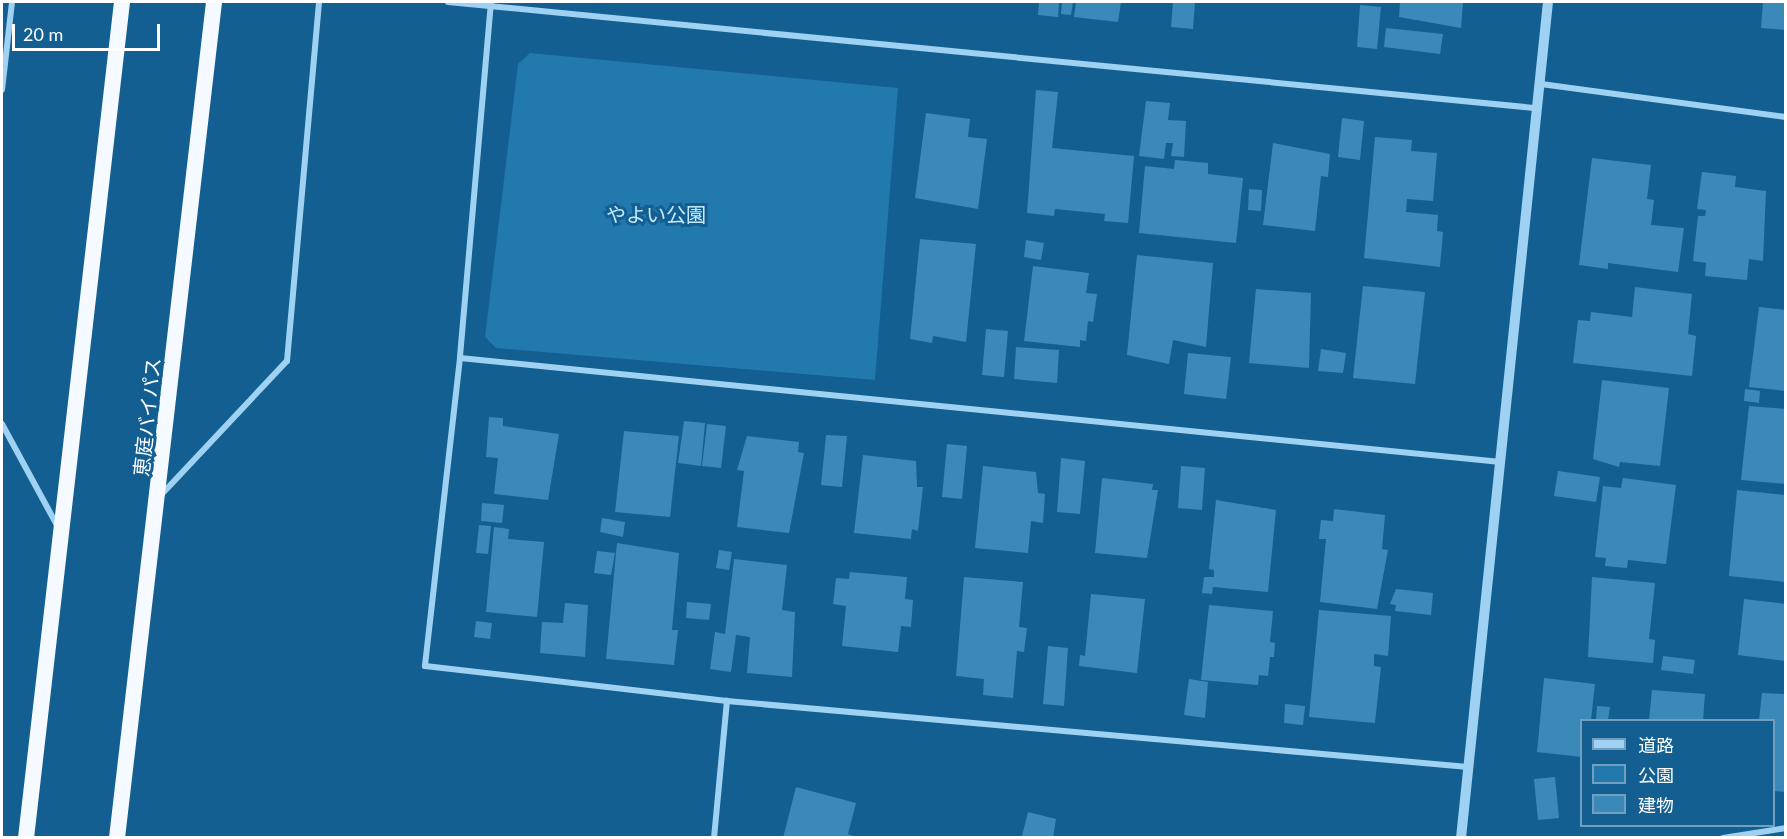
<!DOCTYPE html>
<html>
<head>
<meta charset="utf-8">
<style>
  body { margin:0 }
  #map { position:relative; width:1787px; height:839px; overflow:hidden; background:#135f91; font-family:Lato,"Noto Sans JP",sans-serif }
  div>[style] { position:absolute }
  [style*='--x'] { left:calc(var(--x)*1px); top:calc(var(--y)*1px); width:calc(var(--w)*1px); rotate:calc(var(--a)*1deg) }
  .green>* { inset:0; background:#2179ae }
  .building>* { inset:0; background:#3b89b9 }
  .minor>* { height:6px; margin:-3px; padding:0 3px; transform-origin:3px; border-radius:3px; background:#9fd2f2 }
  .tertiary>* { height:10px; margin:-5px; padding:0 5px; transform-origin:5px; border-radius:5px; background:#9fd2f2 }
  .trunk>* { height:16px; margin:-8px; padding:0 8px; transform-origin:8px; border-radius:8px; background:#f4faff }
  span { translate:-50% -50%; white-space:nowrap; text-align:center; line-height:1.15; -webkit-text-stroke:6px #135f91; paint-order:stroke }
  .park-label { font-size:20px; color:#c6e8fd }
  .street-label { font-size:20px; color:#fff }
  .frame { position:absolute; inset:0; border:3px solid #fff; pointer-events:none }
  .legend { position:absolute; left:1580px; top:719px; width:195px; height:108px; box-sizing:border-box; background:#135f91; border:2px solid #719fbd; margin:0; padding:8px 10px; list-style:none; font-size:18px; color:#fff }
  .legend li { display:flex; align-items:center; gap:12px; height:30px }
  .legend b { width:30px; border:2px solid #719fbd }
  .scale { position:absolute; left:12px; top:24px; width:148px; height:27px; box-sizing:border-box; border:3px solid #fff; border-top:0; padding-left:8px; font-size:18px; line-height:21px; white-space:nowrap; color:#fff; -webkit-text-stroke:4px #135f91; paint-order:stroke }
</style>
</head>
<body>
<div id="map">
  <div class="green">
    <i style="clip-path:polygon(530px 53px,898px 88px,875px 380px,496px 348px,485px 337px,518px 64px)"></i>
  </div>
  <div class="building">
    <i style="clip-path:polygon(1039px 2px,1059px 2px,1058px 17px,1038px 15px)"></i>
    <i style="clip-path:polygon(1062px 2px,1073px 2px,1071px 15px,1061px 14px)"></i>
    <i style="clip-path:polygon(1076px 2px,1121px 2px,1118px 22px,1074px 17px)"></i>
    <i style="clip-path:polygon(1173px 2px,1195px 2px,1193px 29px,1171px 27px)"></i>
    <i style="clip-path:polygon(1400px 2px,1463px 2px,1461px 28px,1399px 17px)"></i>
    <i style="clip-path:polygon(1763px 2px,1786px 2px,1786px 30px,1761px 28px)"></i>
    <i style="clip-path:polygon(1360px 5px,1381px 7px,1377px 49px,1357px 47px)"></i>
    <i style="clip-path:polygon(1386px 28px,1443px 34px,1440px 54px,1384px 47px)"></i>
    <i style="clip-path:polygon(1036px 90px,1058px 92px,1052px 148px,1134px 156px,1128px 223px,1104px 221px,1105px 214px,1055px 209px,1054px 216px,1027px 213px)"></i>
    <i style="clip-path:polygon(1146px 101px,1170px 103px,1168px 120px,1186px 121px,1184px 157px,1171px 156px,1173px 143px,1166px 143px,1164px 159px,1139px 156px)"></i>
    <i style="clip-path:polygon(926px 113px,970px 119px,968px 137px,987px 139px,978px 209px,915px 198px)"></i>
    <i style="clip-path:polygon(1342px 118px,1364px 121px,1360px 160px,1338px 157px)"></i>
    <i style="clip-path:polygon(1375px 137px,1412px 140px,1411px 151px,1437px 153px,1433px 201px,1407px 199px,1406px 212px,1438px 215px,1437px 231px,1443px 232px,1440px 267px,1364px 258px)"></i>
    <i style="clip-path:polygon(1273px 143px,1330px 154px,1328px 177px,1321px 176px,1315px 231px,1263px 225px)"></i>
    <i style="clip-path:polygon(1592px 158px,1651px 165px,1647px 199px,1654px 200px,1651px 225px,1684px 228px,1678px 272px,1608px 263px,1608px 269px,1579px 265px)"></i>
    <i style="clip-path:polygon(1175px 160px,1208px 163px,1208px 174px,1243px 178px,1236px 243px,1139px 233px,1145px 166px,1174px 169px)"></i>
    <i style="clip-path:polygon(1702px 172px,1736px 176px,1735px 187px,1766px 191px,1763px 261px,1749px 259px,1747px 280px,1705px 276px,1706px 263px,1693px 261px,1698px 216px,1705px 216px,1706px 210px,1697px 209px)"></i>
    <i style="clip-path:polygon(1249px 189px,1262px 190px,1261px 211px,1248px 210px)"></i>
    <i style="clip-path:polygon(920px 239px,976px 244px,966px 342px,933px 336px,932px 343px,910px 339px)"></i>
    <i style="clip-path:polygon(1026px 240px,1044px 243px,1041px 260px,1024px 257px)"></i>
    <i style="clip-path:polygon(1137px 255px,1213px 263px,1206px 347px,1173px 340px,1169px 364px,1127px 355px)"></i>
    <i style="clip-path:polygon(1033px 266px,1089px 273px,1086px 293px,1097px 294px,1093px 322px,1088px 321px,1086px 341px,1080px 340px,1080px 347px,1024px 341px)"></i>
    <i style="clip-path:polygon(1363px 286px,1425px 292px,1415px 384px,1353px 378px)"></i>
    <i style="clip-path:polygon(1635px 287px,1692px 294px,1688px 334px,1696px 336px,1692px 376px,1573px 363px,1578px 320px,1590px 321px,1591px 312px,1632px 317px)"></i>
    <i style="clip-path:polygon(1256px 289px,1311px 293px,1309px 368px,1249px 363px)"></i>
    <i style="clip-path:polygon(1759px 307px,1786px 310px,1786px 391px,1749px 387px)"></i>
    <i style="clip-path:polygon(986px 329px,1008px 331px,1004px 377px,982px 375px)"></i>
    <i style="clip-path:polygon(1016px 347px,1059px 350px,1057px 383px,1014px 379px)"></i>
    <i style="clip-path:polygon(1321px 349px,1346px 353px,1343px 373px,1318px 371px)"></i>
    <i style="clip-path:polygon(1188px 353px,1231px 357px,1226px 399px,1184px 394px)"></i>
    <i style="clip-path:polygon(1602px 380px,1669px 388px,1660px 466px,1620px 462px,1619px 467px,1593px 459px)"></i>
    <i style="clip-path:polygon(1745px 389px,1760px 391px,1759px 403px,1744px 401px)"></i>
    <i style="clip-path:polygon(1749px 406px,1786px 409px,1786px 484px,1741px 480px)"></i>
    <i style="clip-path:polygon(489px 417px,503px 418px,503px 426px,559px 434px,548px 500px,494px 494px,498px 458px,486px 457px)"></i>
    <i style="clip-path:polygon(684px 421px,705px 423px,701px 466px,678px 463px)"></i>
    <i style="clip-path:polygon(707px 424px,726px 426px,721px 468px,702px 466px)"></i>
    <i style="clip-path:polygon(624px 431px,679px 436px,670px 517px,615px 512px)"></i>
    <i style="clip-path:polygon(826px 435px,847px 436px,842px 487px,821px 485px)"></i>
    <i style="clip-path:polygon(747px 436px,799px 442px,798px 452px,804px 453px,789px 533px,737px 527px,744px 471px,737px 470px)"></i>
    <i style="clip-path:polygon(947px 444px,967px 446px,962px 499px,942px 497px)"></i>
    <i style="clip-path:polygon(863px 455px,916px 461px,917px 487px,923px 487px,918px 531px,912px 529px,911px 539px,854px 533px)"></i>
    <i style="clip-path:polygon(1061px 458px,1085px 461px,1080px 514px,1057px 512px)"></i>
    <i style="clip-path:polygon(983px 466px,1036px 472px,1038px 493px,1045px 494px,1043px 523px,1031px 521px,1028px 553px,975px 548px)"></i>
    <i style="clip-path:polygon(1181px 466px,1205px 468px,1202px 510px,1178px 508px)"></i>
    <i style="clip-path:polygon(1558px 471px,1600px 477px,1596px 502px,1554px 496px)"></i>
    <i style="clip-path:polygon(1102px 478px,1153px 484px,1152px 490px,1158px 490px,1147px 558px,1095px 553px)"></i>
    <i style="clip-path:polygon(1623px 478px,1676px 485px,1666px 564px,1628px 560px,1627px 568px,1605px 566px,1606px 558px,1595px 557px,1603px 486px,1621px 488px)"></i>
    <i style="clip-path:polygon(1737px 490px,1786px 495px,1786px 582px,1729px 576px)"></i>
    <i style="clip-path:polygon(1216px 500px,1276px 510px,1268px 592px,1213px 587px,1212px 594px,1202px 593px,1204px 577px,1214px 577px,1214px 570px,1209px 569px)"></i>
    <i style="clip-path:polygon(482px 503px,504px 505px,502px 523px,481px 521px)"></i>
    <i style="clip-path:polygon(1334px 509px,1385px 515px,1382px 549px,1388px 550px,1377px 609px,1320px 602px,1326px 539px,1319px 539px,1321px 520px,1333px 521px)"></i>
    <i style="clip-path:polygon(602px 518px,625px 522px,623px 537px,600px 532px)"></i>
    <i style="clip-path:polygon(479px 525px,491px 526px,488px 554px,476px 553px)"></i>
    <i style="clip-path:polygon(494px 527px,509px 529px,508px 539px,544px 542px,537px 617px,486px 612px)"></i>
    <i style="clip-path:polygon(617px 543px,679px 553px,672px 630px,678px 630px,674px 665px,606px 659px)"></i>
    <i style="clip-path:polygon(719px 550px,732px 552px,729px 570px,716px 568px)"></i>
    <i style="clip-path:polygon(597px 551px,615px 553px,611px 575px,594px 573px)"></i>
    <i style="clip-path:polygon(734px 559px,787px 565px,782px 610px,795px 612px,792px 677px,747px 673px,750px 637px,736px 635px,731px 672px,710px 669px,715px 632px,725px 634px)"></i>
    <i style="clip-path:polygon(850px 572px,907px 577px,905px 599px,913px 600px,911px 627px,901px 626px,898px 652px,842px 646px,846px 606px,833px 604px,836px 578px,849px 579px)"></i>
    <i style="clip-path:polygon(964px 577px,1023px 582px,1019px 627px,1027px 628px,1024px 652px,1017px 651px,1013px 698px,983px 695px,984px 679px,956px 676px)"></i>
    <i style="clip-path:polygon(1592px 577px,1655px 583px,1649px 639px,1655px 640px,1653px 663px,1588px 657px)"></i>
    <i style="clip-path:polygon(1396px 589px,1433px 593px,1431px 615px,1395px 611px,1396px 605px,1390px 604px)"></i>
    <i style="clip-path:polygon(1091px 594px,1145px 599px,1137px 673px,1079px 666px,1080px 655px,1085px 656px)"></i>
    <i style="clip-path:polygon(1744px 599px,1786px 604px,1786px 661px,1738px 655px)"></i>
    <i style="clip-path:polygon(687px 602px,711px 604px,709px 620px,686px 618px)"></i>
    <i style="clip-path:polygon(565px 603px,588px 605px,585px 657px,540px 653px,542px 622px,563px 623px)"></i>
    <i style="clip-path:polygon(1209px 605px,1273px 611px,1270px 642px,1275px 643px,1274px 657px,1270px 657px,1268px 676px,1259px 675px,1258px 685px,1201px 680px)"></i>
    <i style="clip-path:polygon(1319px 610px,1391px 616px,1388px 656px,1374px 654px,1374px 666px,1381px 667px,1375px 723px,1309px 717px)"></i>
    <i style="clip-path:polygon(476px 621px,492px 623px,490px 639px,474px 637px)"></i>
    <i style="clip-path:polygon(1048px 646px,1068px 648px,1064px 706px,1043px 704px)"></i>
    <i style="clip-path:polygon(1663px 656px,1695px 660px,1693px 674px,1661px 670px)"></i>
    <i style="clip-path:polygon(1544px 678px,1595px 684px,1591px 720px,1582px 720px,1582px 757px,1537px 752px)"></i>
    <i style="clip-path:polygon(1189px 679px,1208px 682px,1205px 718px,1184px 715px)"></i>
    <i style="clip-path:polygon(1652px 690px,1705px 694px,1703px 720px,1649px 720px)"></i>
    <i style="clip-path:polygon(1762px 693px,1786px 694px,1786px 792px,1774px 791px,1774px 720px,1759px 720px)"></i>
    <i style="clip-path:polygon(1285px 704px,1305px 706px,1303px 725px,1284px 723px)"></i>
    <i style="clip-path:polygon(1597px 706px,1610px 707px,1608px 720px,1596px 720px)"></i>
    <i style="clip-path:polygon(1555px 777px,1559px 818px,1538px 820px,1534px 779px)"></i>
    <i style="clip-path:polygon(796px 787px,856px 803px,848px 834px,858px 838px,783px 838px)"></i>
    <i style="clip-path:polygon(1028px 812px,1056px 819px,1053px 838px,1022px 836px)"></i>
  </div>
  <div class="minor">
    <i style="--x:448;--y:2;--w:1091;--a:5.57"></i>
    <i style="--x:491;--y:2;--w:357;--a:95"></i>
    <i style="--x:460;--y:358;--w:310;--a:96.5"></i>
    <i style="--x:425;--y:666;--w:304;--a:6.6"></i>
    <i style="--x:727;--y:701;--w:744;--a:5.09"></i>
    <i style="--x:1541;--y:84;--w:247;--a:7.7"></i>
    <i style="--x:2;--y:90;--w:89;--a:-83.5"></i>
    <i style="--x:460;--y:358;--w:1046;--a:5.71"></i>
    <i style="--x:2;--y:424;--w:117;--a:61.5"></i>
    <i style="--x:161;--y:495;--w:184;--a:-46.8"></i>
    <i style="--x:287;--y:361;--w:360;--a:-84.9"></i>
    <i style="--x:714;--y:838;--w:138;--a:-84.6"></i>
    <i style="--x:1723;--y:838;--w:64;--a:-9"></i>
  </div>
  <div class="tertiary">
    <i style="--x:1461;--y:838;--w:841;--a:-84.06"></i>
  </div>
  <div class="trunk">
    <i style="--x:26;--y:838;--w:841;--a:-83.45"></i>
    <i style="--x:117;--y:838;--w:842;--a:-83.38"></i>
  </div>
  <div class="park-label">
    <span style="left:656px;top:214px">やよい公園</span>
  </div>
  <div class="street-label">
    <span style="left:147px;top:417px;rotate:-84deg">恵庭バイパス</span>
  </div>
  <div class="frame"></div>
  <ul class="legend">
  <li><b style="height:8px;background:#9fd2f2"></b>道路</li>
  <li><b style="height:16px;background:#2179ae"></b>公園</li>
  <li><b style="height:16px;background:#3b89b9"></b>建物</li>
  </ul>
  <div class="scale">20 m</div>
</div>
</body>
</html>
